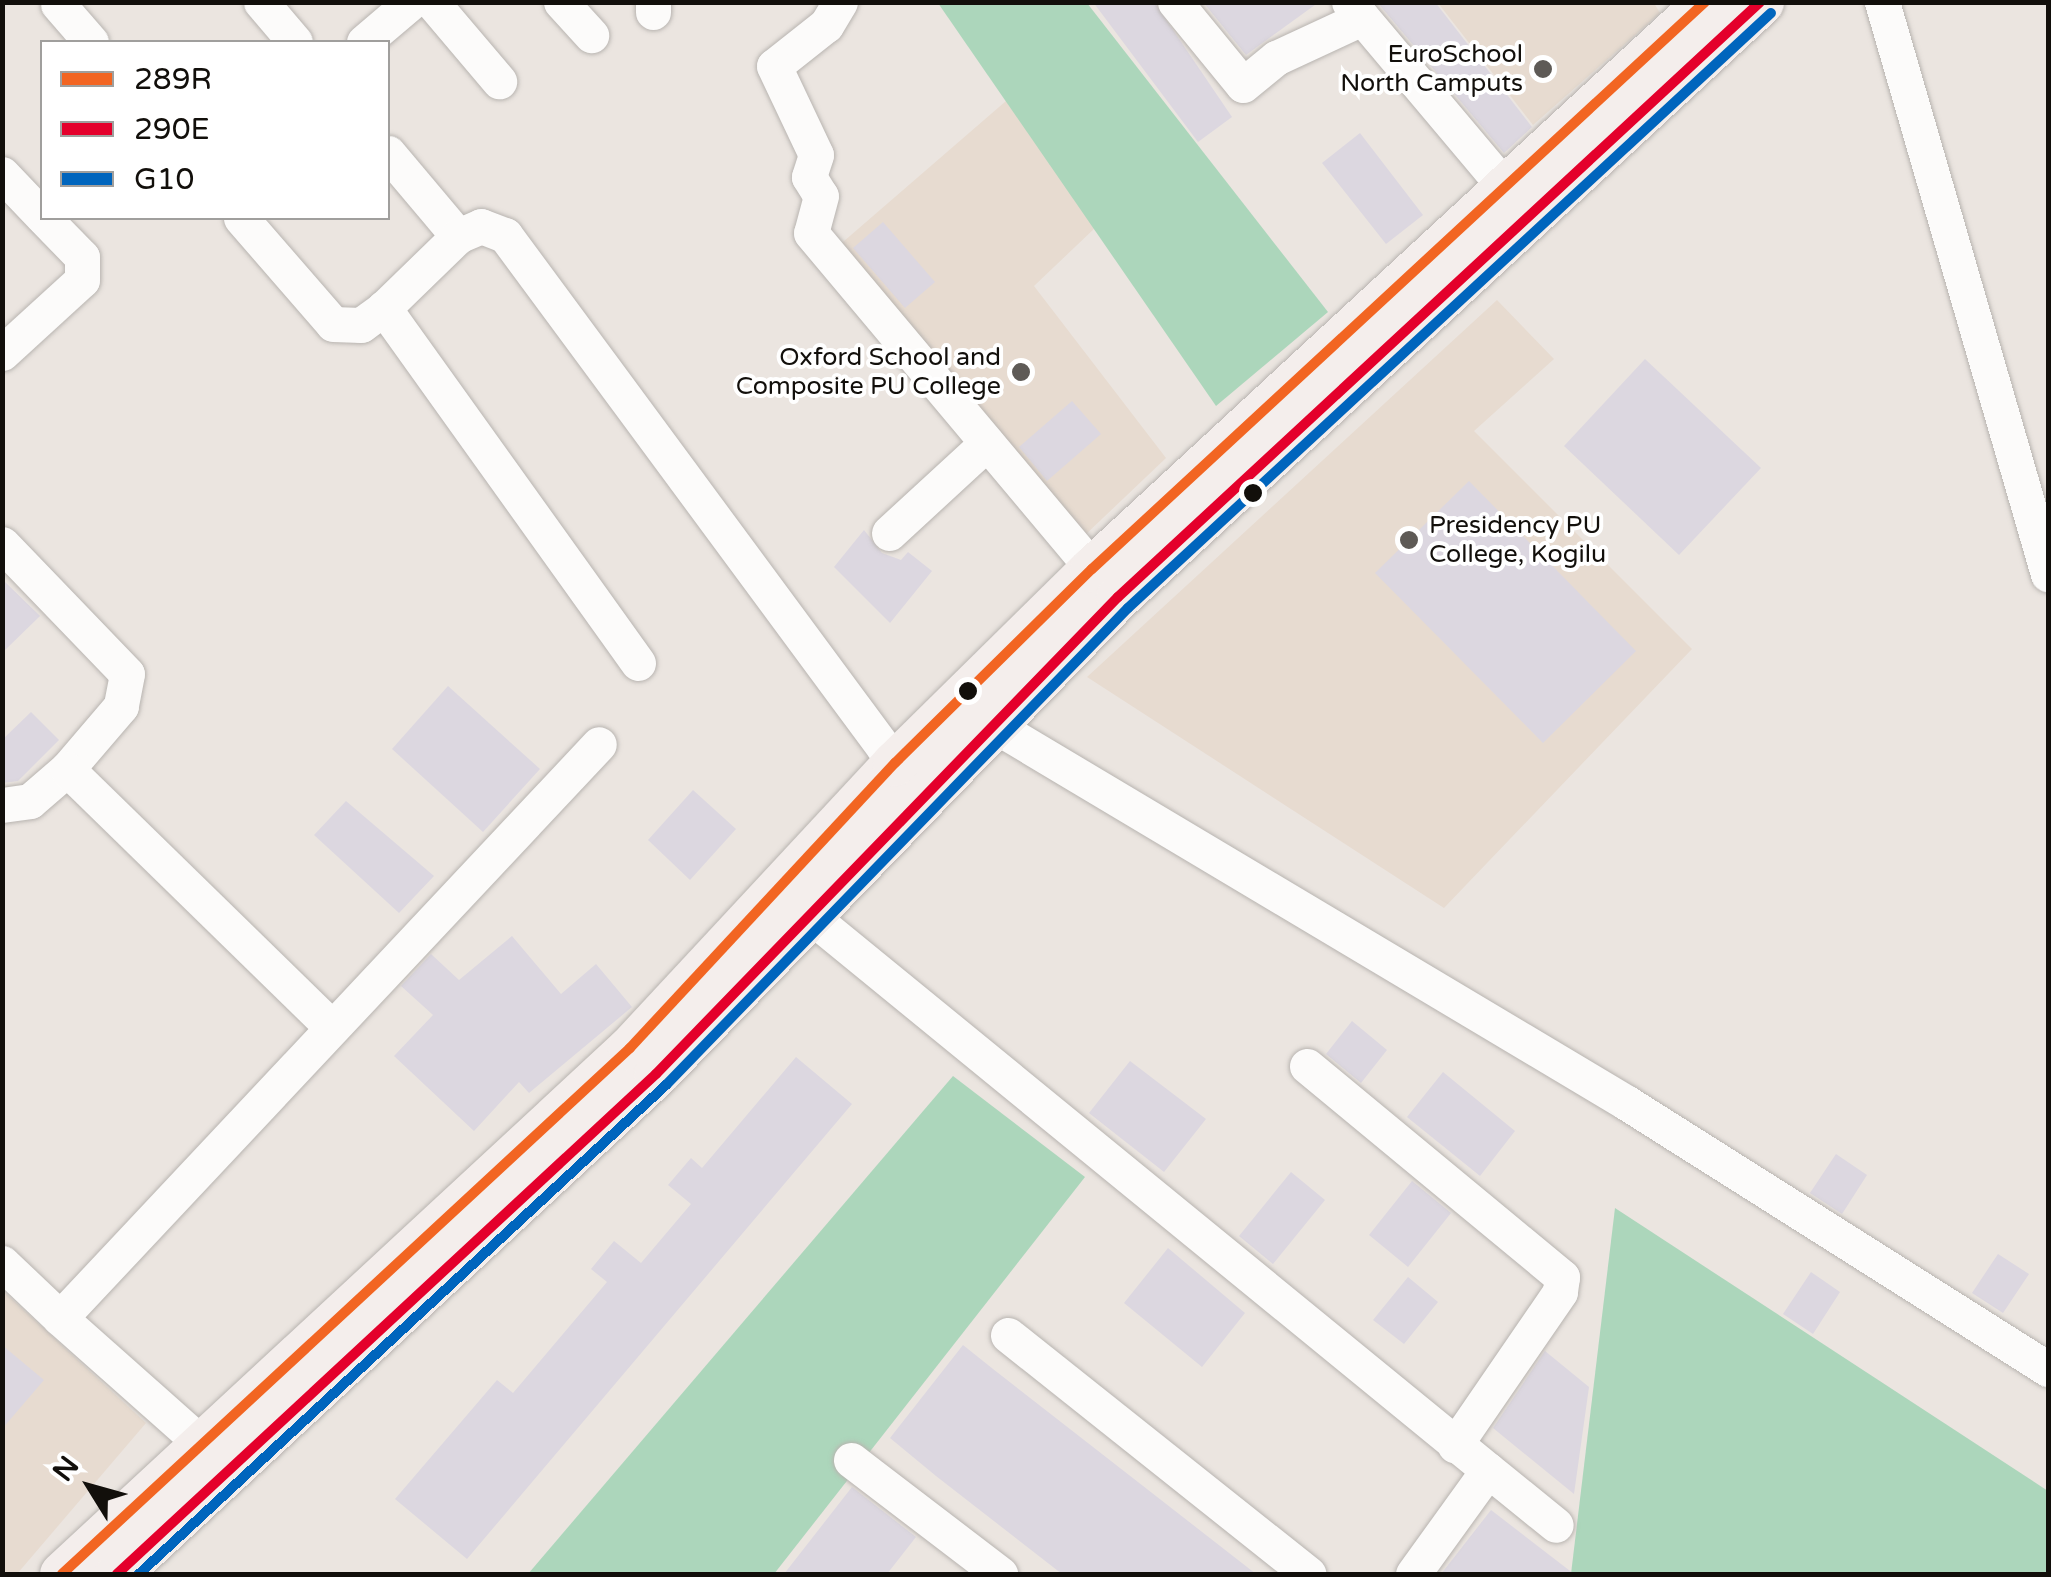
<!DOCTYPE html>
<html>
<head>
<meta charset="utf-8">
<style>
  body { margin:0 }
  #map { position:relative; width:2051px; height:1577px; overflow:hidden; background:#ebe5e0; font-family:"Varela Round",sans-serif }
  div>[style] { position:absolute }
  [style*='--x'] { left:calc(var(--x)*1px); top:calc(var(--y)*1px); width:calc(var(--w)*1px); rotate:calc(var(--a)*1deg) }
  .built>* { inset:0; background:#e7dbd0 }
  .green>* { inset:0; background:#acd6bb }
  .building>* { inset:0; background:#dcd7e0 }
  .roads { filter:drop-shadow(0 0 2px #b8b4b0) drop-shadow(0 0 2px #b8b4b0) }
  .minor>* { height:35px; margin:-17.5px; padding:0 17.5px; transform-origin:17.5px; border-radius:17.5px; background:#fcfbfa }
  .major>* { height:45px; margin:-22.5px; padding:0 22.5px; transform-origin:22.5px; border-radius:22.5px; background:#f4eeec }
  .bus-1>* { height:10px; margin:-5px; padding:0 5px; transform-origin:5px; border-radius:5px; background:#f26522 }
  .bus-2>* { height:10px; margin:-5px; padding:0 5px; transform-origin:5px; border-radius:5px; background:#e4002b }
  .bus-3>* { height:10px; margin:-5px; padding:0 5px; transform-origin:5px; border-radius:5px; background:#0065bd }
  .dots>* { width:28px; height:28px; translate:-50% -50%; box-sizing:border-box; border:5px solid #fff; border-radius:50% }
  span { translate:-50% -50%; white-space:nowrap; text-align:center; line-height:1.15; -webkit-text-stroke:8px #fff; paint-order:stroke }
  .poi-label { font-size:25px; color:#120f0b }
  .right { translate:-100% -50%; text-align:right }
  .left { translate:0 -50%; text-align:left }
  .frame { position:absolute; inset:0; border:5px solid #120f0b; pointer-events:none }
  .legend { position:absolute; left:40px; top:40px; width:350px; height:180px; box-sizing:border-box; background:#fff; border:2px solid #a09f9d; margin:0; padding:12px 18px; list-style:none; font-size:30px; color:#120f0b }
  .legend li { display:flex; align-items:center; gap:20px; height:50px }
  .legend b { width:50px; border:2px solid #a09f9d }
  .north { position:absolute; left:40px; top:1437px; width:100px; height:100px; -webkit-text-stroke:8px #fff; paint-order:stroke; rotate:307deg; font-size:28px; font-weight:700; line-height:40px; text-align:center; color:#120f0b }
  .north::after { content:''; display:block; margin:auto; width:35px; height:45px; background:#120f0b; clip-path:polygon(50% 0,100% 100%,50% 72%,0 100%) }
</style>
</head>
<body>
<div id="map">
  <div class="built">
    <i style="clip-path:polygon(1438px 3px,1654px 3px,1660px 13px,1533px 125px)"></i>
    <i style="clip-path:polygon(1006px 101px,1096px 227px,1034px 286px,1166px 458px,1083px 537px,836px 248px)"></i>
    <i style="clip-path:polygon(1497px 300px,1554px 359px,1474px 431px,1692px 649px,1444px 908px,1087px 677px)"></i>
    <i style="clip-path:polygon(2px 1290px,146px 1423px,17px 1574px,3px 1574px)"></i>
  </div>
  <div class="green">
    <i style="clip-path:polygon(938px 3px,1087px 3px,1328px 312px,1216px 406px)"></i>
    <i style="clip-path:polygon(953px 1076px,1085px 1177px,774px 1574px,528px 1574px)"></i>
    <i style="clip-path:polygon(1615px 1208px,2048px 1491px,2048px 1574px,1571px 1574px)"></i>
  </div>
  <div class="building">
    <i style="clip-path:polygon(1093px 2px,1154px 2px,1232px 117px,1198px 142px)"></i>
    <i style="clip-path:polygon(1203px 2px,1319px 2px,1246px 55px)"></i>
    <i style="clip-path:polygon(1377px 2px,1435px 2px,1532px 127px,1504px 153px)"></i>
    <i style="clip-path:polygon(1360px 133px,1423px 215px,1386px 244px,1322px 163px)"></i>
    <i style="clip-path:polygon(883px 222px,935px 282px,905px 308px,853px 248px)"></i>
    <i style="clip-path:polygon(1645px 359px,1761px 468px,1679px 555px,1564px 446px)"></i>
    <i style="clip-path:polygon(1072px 401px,1101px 434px,1047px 481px,1019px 447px)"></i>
    <i style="clip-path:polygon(1469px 481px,1636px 651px,1543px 743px,1375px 573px)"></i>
    <i style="clip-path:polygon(864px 530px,882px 553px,901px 560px,908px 552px,932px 571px,890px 623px,834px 567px)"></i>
    <i style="clip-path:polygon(2px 579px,40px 616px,2px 653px)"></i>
    <i style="clip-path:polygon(448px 686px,540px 769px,483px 832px,392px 749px)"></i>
    <i style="clip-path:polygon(31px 712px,59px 740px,18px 781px,2px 783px,2px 740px)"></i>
    <i style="clip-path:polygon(693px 790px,736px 829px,690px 880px,648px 840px)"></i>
    <i style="clip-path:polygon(346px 801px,434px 876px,399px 913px,314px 835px)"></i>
    <i style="clip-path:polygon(512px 936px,561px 994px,596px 964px,632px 1007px,529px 1093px,519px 1082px,474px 1131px,394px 1056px,433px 1015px,401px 986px,431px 954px,459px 980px)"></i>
    <i style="clip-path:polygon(1352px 1021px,1387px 1050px,1361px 1083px,1326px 1054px)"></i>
    <i style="clip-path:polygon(796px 1057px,852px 1104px,467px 1559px,395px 1499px,497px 1380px,513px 1393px,607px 1282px,591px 1269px,614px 1241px,641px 1263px,691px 1204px,668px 1185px,691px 1158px,702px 1168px)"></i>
    <i style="clip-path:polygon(1130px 1061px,1206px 1119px,1164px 1172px,1089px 1113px)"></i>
    <i style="clip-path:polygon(1443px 1072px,1515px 1131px,1480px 1176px,1407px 1117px)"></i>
    <i style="clip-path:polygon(1836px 1154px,1867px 1175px,1842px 1214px,1810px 1193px)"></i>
    <i style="clip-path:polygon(1291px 1172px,1325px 1200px,1273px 1264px,1239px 1236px)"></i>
    <i style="clip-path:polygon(1412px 1181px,1451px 1213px,1408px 1267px,1369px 1235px)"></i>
    <i style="clip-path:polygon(1168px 1248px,1245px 1313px,1202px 1367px,1124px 1303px)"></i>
    <i style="clip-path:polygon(1998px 1254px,2029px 1274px,2003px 1313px,1972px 1293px)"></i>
    <i style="clip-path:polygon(1811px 1272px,1840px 1292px,1813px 1334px,1783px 1314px)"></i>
    <i style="clip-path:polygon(1408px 1277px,1438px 1302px,1404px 1344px,1373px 1320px)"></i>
    <i style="clip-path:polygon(2px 1345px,44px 1380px,2px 1429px)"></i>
    <i style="clip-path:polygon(963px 1345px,993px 1369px,1256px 1574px,1062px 1574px,936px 1476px,890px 1438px)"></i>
    <i style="clip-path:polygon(1545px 1351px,1589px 1387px,1574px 1494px,1493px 1428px)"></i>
    <i style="clip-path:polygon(852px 1487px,916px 1537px,887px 1574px,784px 1574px)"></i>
    <i style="clip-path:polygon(1491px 1510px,1574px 1574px,1441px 1574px)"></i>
  </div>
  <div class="roads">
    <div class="minor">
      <i style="--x:261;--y:2;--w:52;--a:49.6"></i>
      <i style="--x:432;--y:2;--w:104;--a:49.7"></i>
      <i style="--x:561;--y:2;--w:45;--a:47.7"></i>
      <i style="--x:840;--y:2;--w:27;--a:121"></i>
      <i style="--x:826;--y:25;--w:66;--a:141.7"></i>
      <i style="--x:774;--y:66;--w:98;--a:64.7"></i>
      <i style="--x:816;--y:155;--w:23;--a:108"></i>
      <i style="--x:809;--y:177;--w:22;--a:58"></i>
      <i style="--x:821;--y:196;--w:38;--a:105"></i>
      <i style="--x:811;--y:233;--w:463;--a:50"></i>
      <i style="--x:1175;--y:2;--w:107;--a:50.7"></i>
      <i style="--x:1243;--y:85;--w:43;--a:-39.3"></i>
      <i style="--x:1276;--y:58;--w:95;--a:-24.9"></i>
      <i style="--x:1349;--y:2;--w:242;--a:49.9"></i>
      <i style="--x:1882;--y:2;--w:596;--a:73.82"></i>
      <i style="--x:58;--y:4;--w:50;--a:49"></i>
      <i style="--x:653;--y:12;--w:10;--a:-90"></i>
      <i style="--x:364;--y:42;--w:62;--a:-40.4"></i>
      <i style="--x:388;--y:153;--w:109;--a:49.9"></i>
      <i style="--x:2;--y:174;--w:58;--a:46.4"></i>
      <i style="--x:241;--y:218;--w:140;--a:49"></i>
      <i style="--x:333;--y:324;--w:28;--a:2"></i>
      <i style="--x:361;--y:325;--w:29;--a:-36"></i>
      <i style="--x:2;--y:353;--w:108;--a:-42.4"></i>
      <i style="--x:82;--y:280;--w:23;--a:-90"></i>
      <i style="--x:82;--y:257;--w:54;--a:-134.3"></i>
      <i style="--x:889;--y:533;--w:133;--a:-42.6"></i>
      <i style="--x:2;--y:544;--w:180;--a:46.1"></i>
      <i style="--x:127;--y:674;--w:33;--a:101"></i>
      <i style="--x:121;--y:706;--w:83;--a:130.6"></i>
      <i style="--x:638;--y:663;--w:437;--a:-125.6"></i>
      <i style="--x:384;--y:308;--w:103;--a:-44.2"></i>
      <i style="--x:458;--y:236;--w:25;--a:-23"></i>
      <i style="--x:481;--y:226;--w:26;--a:21"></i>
      <i style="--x:505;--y:235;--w:656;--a:53.55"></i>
      <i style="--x:992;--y:724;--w:740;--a:30.83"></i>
      <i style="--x:1627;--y:1103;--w:498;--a:32.3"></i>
      <i style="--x:2;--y:805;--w:28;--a:-8"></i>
      <i style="--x:30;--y:801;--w:49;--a:-40.9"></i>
      <i style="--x:67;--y:769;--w:369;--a:44.3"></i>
      <i style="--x:792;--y:901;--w:899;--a:39.27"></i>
      <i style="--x:1307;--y:1066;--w:331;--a:39.6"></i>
      <i style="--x:1562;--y:1277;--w:15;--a:98"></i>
      <i style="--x:1560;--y:1292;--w:186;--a:124.5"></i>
      <i style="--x:2;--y:1263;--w:80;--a:43.5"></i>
      <i style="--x:1008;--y:1335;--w:384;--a:38.5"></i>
      <i style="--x:203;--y:1445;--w:191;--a:-138.4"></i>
      <i style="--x:60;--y:1318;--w:787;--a:-46.8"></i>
      <i style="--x:851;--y:1460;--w:188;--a:37.4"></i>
      <i style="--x:1413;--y:1574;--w:128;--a:-54.2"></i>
      <i style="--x:1488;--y:1470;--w:87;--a:39"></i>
    </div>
    <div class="major">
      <i style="--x:62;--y:1574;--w:774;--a:-42.8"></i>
      <i style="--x:630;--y:1048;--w:389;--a:-47.1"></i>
      <i style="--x:895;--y:763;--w:276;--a:-44.6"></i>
      <i style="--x:1092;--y:569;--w:836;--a:-42.72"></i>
      <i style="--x:117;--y:1574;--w:735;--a:-42.85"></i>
      <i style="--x:656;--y:1074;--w:664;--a:-45.92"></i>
      <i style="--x:1118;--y:597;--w:876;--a:-42.78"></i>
    </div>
  </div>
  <div class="bus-1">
    <i style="--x:62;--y:1574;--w:774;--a:-42.8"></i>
    <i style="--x:630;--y:1048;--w:389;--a:-47.1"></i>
    <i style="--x:895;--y:763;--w:276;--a:-44.6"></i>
    <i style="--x:1092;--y:569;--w:835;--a:-42.77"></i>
  </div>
  <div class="bus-2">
    <i style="--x:117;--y:1574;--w:735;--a:-42.85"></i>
    <i style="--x:656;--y:1074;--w:664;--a:-45.92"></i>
    <i style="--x:1118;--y:597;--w:875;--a:-42.82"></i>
  </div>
  <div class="bus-3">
    <i style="--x:139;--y:1574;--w:719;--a:-42.86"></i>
    <i style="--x:666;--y:1085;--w:664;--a:-45.92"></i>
    <i style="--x:1128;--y:608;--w:876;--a:-42.78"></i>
  </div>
  <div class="dots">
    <i style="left:1543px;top:69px;background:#5e5a56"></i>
    <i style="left:1021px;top:372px;background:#5e5a56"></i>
    <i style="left:1253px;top:493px;background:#120f0b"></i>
    <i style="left:1409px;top:540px;background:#5e5a56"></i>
    <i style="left:968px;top:691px;background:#120f0b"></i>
  </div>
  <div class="poi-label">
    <span class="right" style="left:1523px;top:69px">EuroSchool<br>North Camputs</span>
    <span class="right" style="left:1001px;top:372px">Oxford School and<br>Composite PU College</span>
    <span class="left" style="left:1429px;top:540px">Presidency PU<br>College, Kogilu</span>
  </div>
  <div class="frame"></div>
  <ul class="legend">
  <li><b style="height:12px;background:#f26522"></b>289R</li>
  <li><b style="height:12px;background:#e4002b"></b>290E</li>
  <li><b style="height:12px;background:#0065bd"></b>G10</li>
  </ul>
  <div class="north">N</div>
</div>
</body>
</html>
